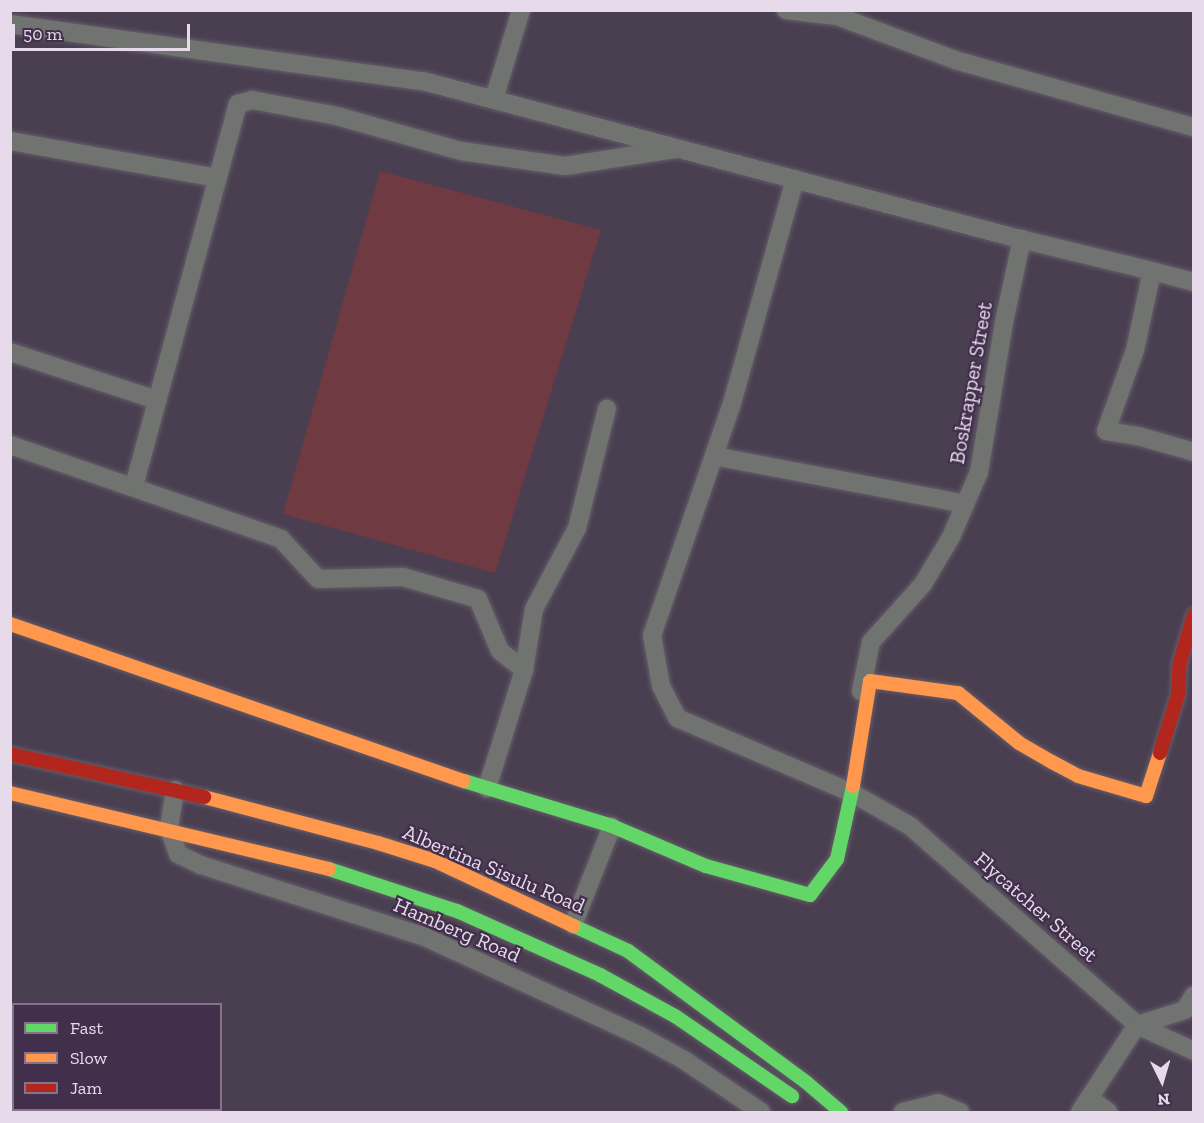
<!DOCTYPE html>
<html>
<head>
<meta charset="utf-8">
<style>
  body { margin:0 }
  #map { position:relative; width:1204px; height:1123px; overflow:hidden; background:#4a3f50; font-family:"Zilla Slab",serif }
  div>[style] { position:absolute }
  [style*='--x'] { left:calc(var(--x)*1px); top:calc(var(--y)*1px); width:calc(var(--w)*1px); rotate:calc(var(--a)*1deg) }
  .green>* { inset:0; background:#6f3a41 }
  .roads { filter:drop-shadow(0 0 2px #655d6a) drop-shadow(0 0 2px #655d6a) }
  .street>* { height:18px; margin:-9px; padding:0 9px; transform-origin:9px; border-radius:9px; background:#707370 }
  .fast>* { height:14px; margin:-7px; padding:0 7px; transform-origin:7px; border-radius:7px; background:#63d668 }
  .slow>* { height:14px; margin:-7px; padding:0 7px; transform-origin:7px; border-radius:7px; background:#ff974d }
  .jam>* { height:14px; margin:-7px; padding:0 7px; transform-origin:7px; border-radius:7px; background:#b3261e }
  span { translate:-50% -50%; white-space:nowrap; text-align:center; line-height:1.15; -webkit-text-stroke:4.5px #422f4b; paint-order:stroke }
  .street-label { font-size:21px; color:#e6daeb }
  .frame { position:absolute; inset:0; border:12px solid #e6daeb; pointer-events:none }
  .legend { position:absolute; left:12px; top:1003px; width:210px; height:108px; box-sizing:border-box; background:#422f4b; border:2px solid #84738b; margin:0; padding:8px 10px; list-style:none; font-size:18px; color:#e6daeb }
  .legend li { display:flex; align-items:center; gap:12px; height:30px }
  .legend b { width:30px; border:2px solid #84738b }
  .north { position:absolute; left:1132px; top:1051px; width:60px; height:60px; -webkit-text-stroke:4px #422f4b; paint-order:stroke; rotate:175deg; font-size:16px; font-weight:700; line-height:24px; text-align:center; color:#e6daeb }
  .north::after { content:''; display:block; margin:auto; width:21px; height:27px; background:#e6daeb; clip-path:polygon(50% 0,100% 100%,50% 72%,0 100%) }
  .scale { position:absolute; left:12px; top:24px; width:178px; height:27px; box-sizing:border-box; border:3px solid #e6daeb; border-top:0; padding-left:8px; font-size:18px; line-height:21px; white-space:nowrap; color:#e6daeb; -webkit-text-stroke:4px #422f4b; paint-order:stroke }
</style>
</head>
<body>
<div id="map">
  <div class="green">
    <i style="clip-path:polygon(380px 171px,601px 230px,495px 573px,283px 514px)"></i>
  </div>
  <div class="roads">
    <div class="street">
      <i style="--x:786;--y:10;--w:51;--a:6.7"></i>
      <i style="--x:837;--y:16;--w:126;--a:20.4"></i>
      <i style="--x:955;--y:60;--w:248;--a:15.7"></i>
      <i style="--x:10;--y:24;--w:417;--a:7.9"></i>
      <i style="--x:423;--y:81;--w:613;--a:14.83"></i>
      <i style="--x:1016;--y:238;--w:140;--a:13.6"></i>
      <i style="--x:494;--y:99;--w:93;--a:-73.1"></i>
      <i style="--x:10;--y:141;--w:211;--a:10.1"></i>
      <i style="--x:795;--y:179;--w:236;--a:105.7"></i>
      <i style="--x:731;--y:406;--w:242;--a:109"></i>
      <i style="--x:652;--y:635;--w:52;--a:80"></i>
      <i style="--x:661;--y:686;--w:36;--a:63"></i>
      <i style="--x:677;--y:718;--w:190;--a:23.2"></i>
      <i style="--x:852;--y:793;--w:67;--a:29.6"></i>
      <i style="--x:910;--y:826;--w:302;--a:41.2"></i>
      <i style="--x:1137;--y:1025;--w:63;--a:24.5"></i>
      <i style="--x:1194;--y:282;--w:43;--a:-165.3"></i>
      <i style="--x:1152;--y:271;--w:81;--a:102.1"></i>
      <i style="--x:1135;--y:350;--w:86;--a:109.7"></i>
      <i style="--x:1106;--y:431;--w:32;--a:9"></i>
      <i style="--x:1138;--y:436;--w:58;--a:15.9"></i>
      <i style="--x:10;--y:352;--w:155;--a:18.1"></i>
      <i style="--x:10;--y:445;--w:287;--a:19.1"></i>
      <i style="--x:281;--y:539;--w:54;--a:47.2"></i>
      <i style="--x:318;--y:579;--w:85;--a:-1.3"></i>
      <i style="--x:403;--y:577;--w:78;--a:16.3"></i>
      <i style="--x:478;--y:599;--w:56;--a:67.1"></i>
      <i style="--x:500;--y:651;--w:31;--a:38"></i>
      <i style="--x:524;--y:670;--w:124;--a:107.4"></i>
      <i style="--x:714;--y:456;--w:256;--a:10.8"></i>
      <i style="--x:134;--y:486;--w:396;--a:-74.8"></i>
      <i style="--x:238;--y:104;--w:15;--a:-16"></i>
      <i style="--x:252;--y:100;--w:86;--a:10.7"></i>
      <i style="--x:337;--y:116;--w:129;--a:15.8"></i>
      <i style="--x:461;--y:151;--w:105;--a:8.2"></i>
      <i style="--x:565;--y:166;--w:111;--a:-8.8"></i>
      <i style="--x:524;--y:670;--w:62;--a:-80.7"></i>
      <i style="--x:534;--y:609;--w:92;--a:-62"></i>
      <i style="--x:577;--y:528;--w:123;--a:-75.9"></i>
      <i style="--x:861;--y:691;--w:50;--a:-78.5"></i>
      <i style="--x:871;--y:642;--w:78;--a:-48.1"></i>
      <i style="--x:923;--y:584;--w:55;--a:-59.2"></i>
      <i style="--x:951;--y:537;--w:71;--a:-66.7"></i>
      <i style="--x:979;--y:472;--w:152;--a:-80.5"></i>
      <i style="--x:1004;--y:322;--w:85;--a:-77.8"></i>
      <i style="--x:175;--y:790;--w:39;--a:99"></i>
      <i style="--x:169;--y:829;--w:27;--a:70"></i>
      <i style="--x:178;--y:854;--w:25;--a:26"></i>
      <i style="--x:201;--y:865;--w:235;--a:17.8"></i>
      <i style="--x:425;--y:937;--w:237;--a:24.7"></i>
      <i style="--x:640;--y:1036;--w:50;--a:28.6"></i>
      <i style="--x:684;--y:1060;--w:93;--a:34"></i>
      <i style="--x:573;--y:925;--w:106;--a:-68.5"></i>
      <i style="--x:1089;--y:1098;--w:24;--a:36"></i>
      <i style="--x:62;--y:1112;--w:2;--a:-63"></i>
      <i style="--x:903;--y:1112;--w:36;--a:-14"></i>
      <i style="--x:938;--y:1103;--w:24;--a:22"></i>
      <i style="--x:1080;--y:1112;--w:104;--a:-56.8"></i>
      <i style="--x:1137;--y:1025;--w:50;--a:-17.4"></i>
      <i style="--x:1185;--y:1010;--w:17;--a:-59"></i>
    </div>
    <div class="fast">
      <i style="--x:464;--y:781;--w:155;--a:16.9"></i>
      <i style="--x:612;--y:826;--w:102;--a:23.1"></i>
      <i style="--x:706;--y:866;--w:108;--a:15.6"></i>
      <i style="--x:810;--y:895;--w:45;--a:-53.1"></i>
      <i style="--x:837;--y:859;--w:75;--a:-77.6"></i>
      <i style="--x:329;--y:869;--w:135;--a:18.2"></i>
      <i style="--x:457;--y:911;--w:157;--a:24.1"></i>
      <i style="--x:600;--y:975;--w:85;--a:28.7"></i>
      <i style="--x:675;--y:1016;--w:142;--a:34.4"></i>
      <i style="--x:574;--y:926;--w:60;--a:24.8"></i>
      <i style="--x:628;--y:951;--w:222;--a:36.4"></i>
      <i style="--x:807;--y:1083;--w:45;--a:40.5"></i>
    </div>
    <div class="slow">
      <i style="--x:10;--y:624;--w:480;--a:19.1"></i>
      <i style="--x:853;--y:786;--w:106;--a:-80.8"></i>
      <i style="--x:870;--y:681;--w:89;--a:7.8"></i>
      <i style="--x:958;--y:693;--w:79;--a:39.3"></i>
      <i style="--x:1019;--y:743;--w:38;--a:30"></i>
      <i style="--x:1052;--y:762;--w:30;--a:28"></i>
      <i style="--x:1078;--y:776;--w:71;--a:16.4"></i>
      <i style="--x:1146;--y:796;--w:45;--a:-72"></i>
      <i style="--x:10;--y:793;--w:328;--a:13.4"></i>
      <i style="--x:204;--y:797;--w:180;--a:14.8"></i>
      <i style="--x:378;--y:843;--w:60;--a:17.5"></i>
      <i style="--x:435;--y:861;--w:153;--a:25.1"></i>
    </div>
    <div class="jam">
      <i style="--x:1160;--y:753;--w:61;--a:-72.8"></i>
      <i style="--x:1178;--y:695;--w:33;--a:-87"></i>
      <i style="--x:1180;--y:662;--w:49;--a:-73.4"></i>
      <i style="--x:10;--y:754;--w:199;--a:12.5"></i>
    </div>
  </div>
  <div class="street-label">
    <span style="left:971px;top:383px;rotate:-80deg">Boskrapper Street</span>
    <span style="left:494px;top:869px;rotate:23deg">Albertina Sisulu Road</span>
    <span style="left:1036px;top:907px;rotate:41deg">Flycatcher Street</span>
    <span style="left:457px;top:930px;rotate:23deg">Hamberg Road</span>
  </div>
  <div class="frame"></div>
  <ul class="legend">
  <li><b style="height:8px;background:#63d668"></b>Fast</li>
  <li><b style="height:8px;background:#ff974d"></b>Slow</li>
  <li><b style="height:8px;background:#b3261e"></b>Jam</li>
  </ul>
  <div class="north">N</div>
  <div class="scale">50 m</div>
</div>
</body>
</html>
